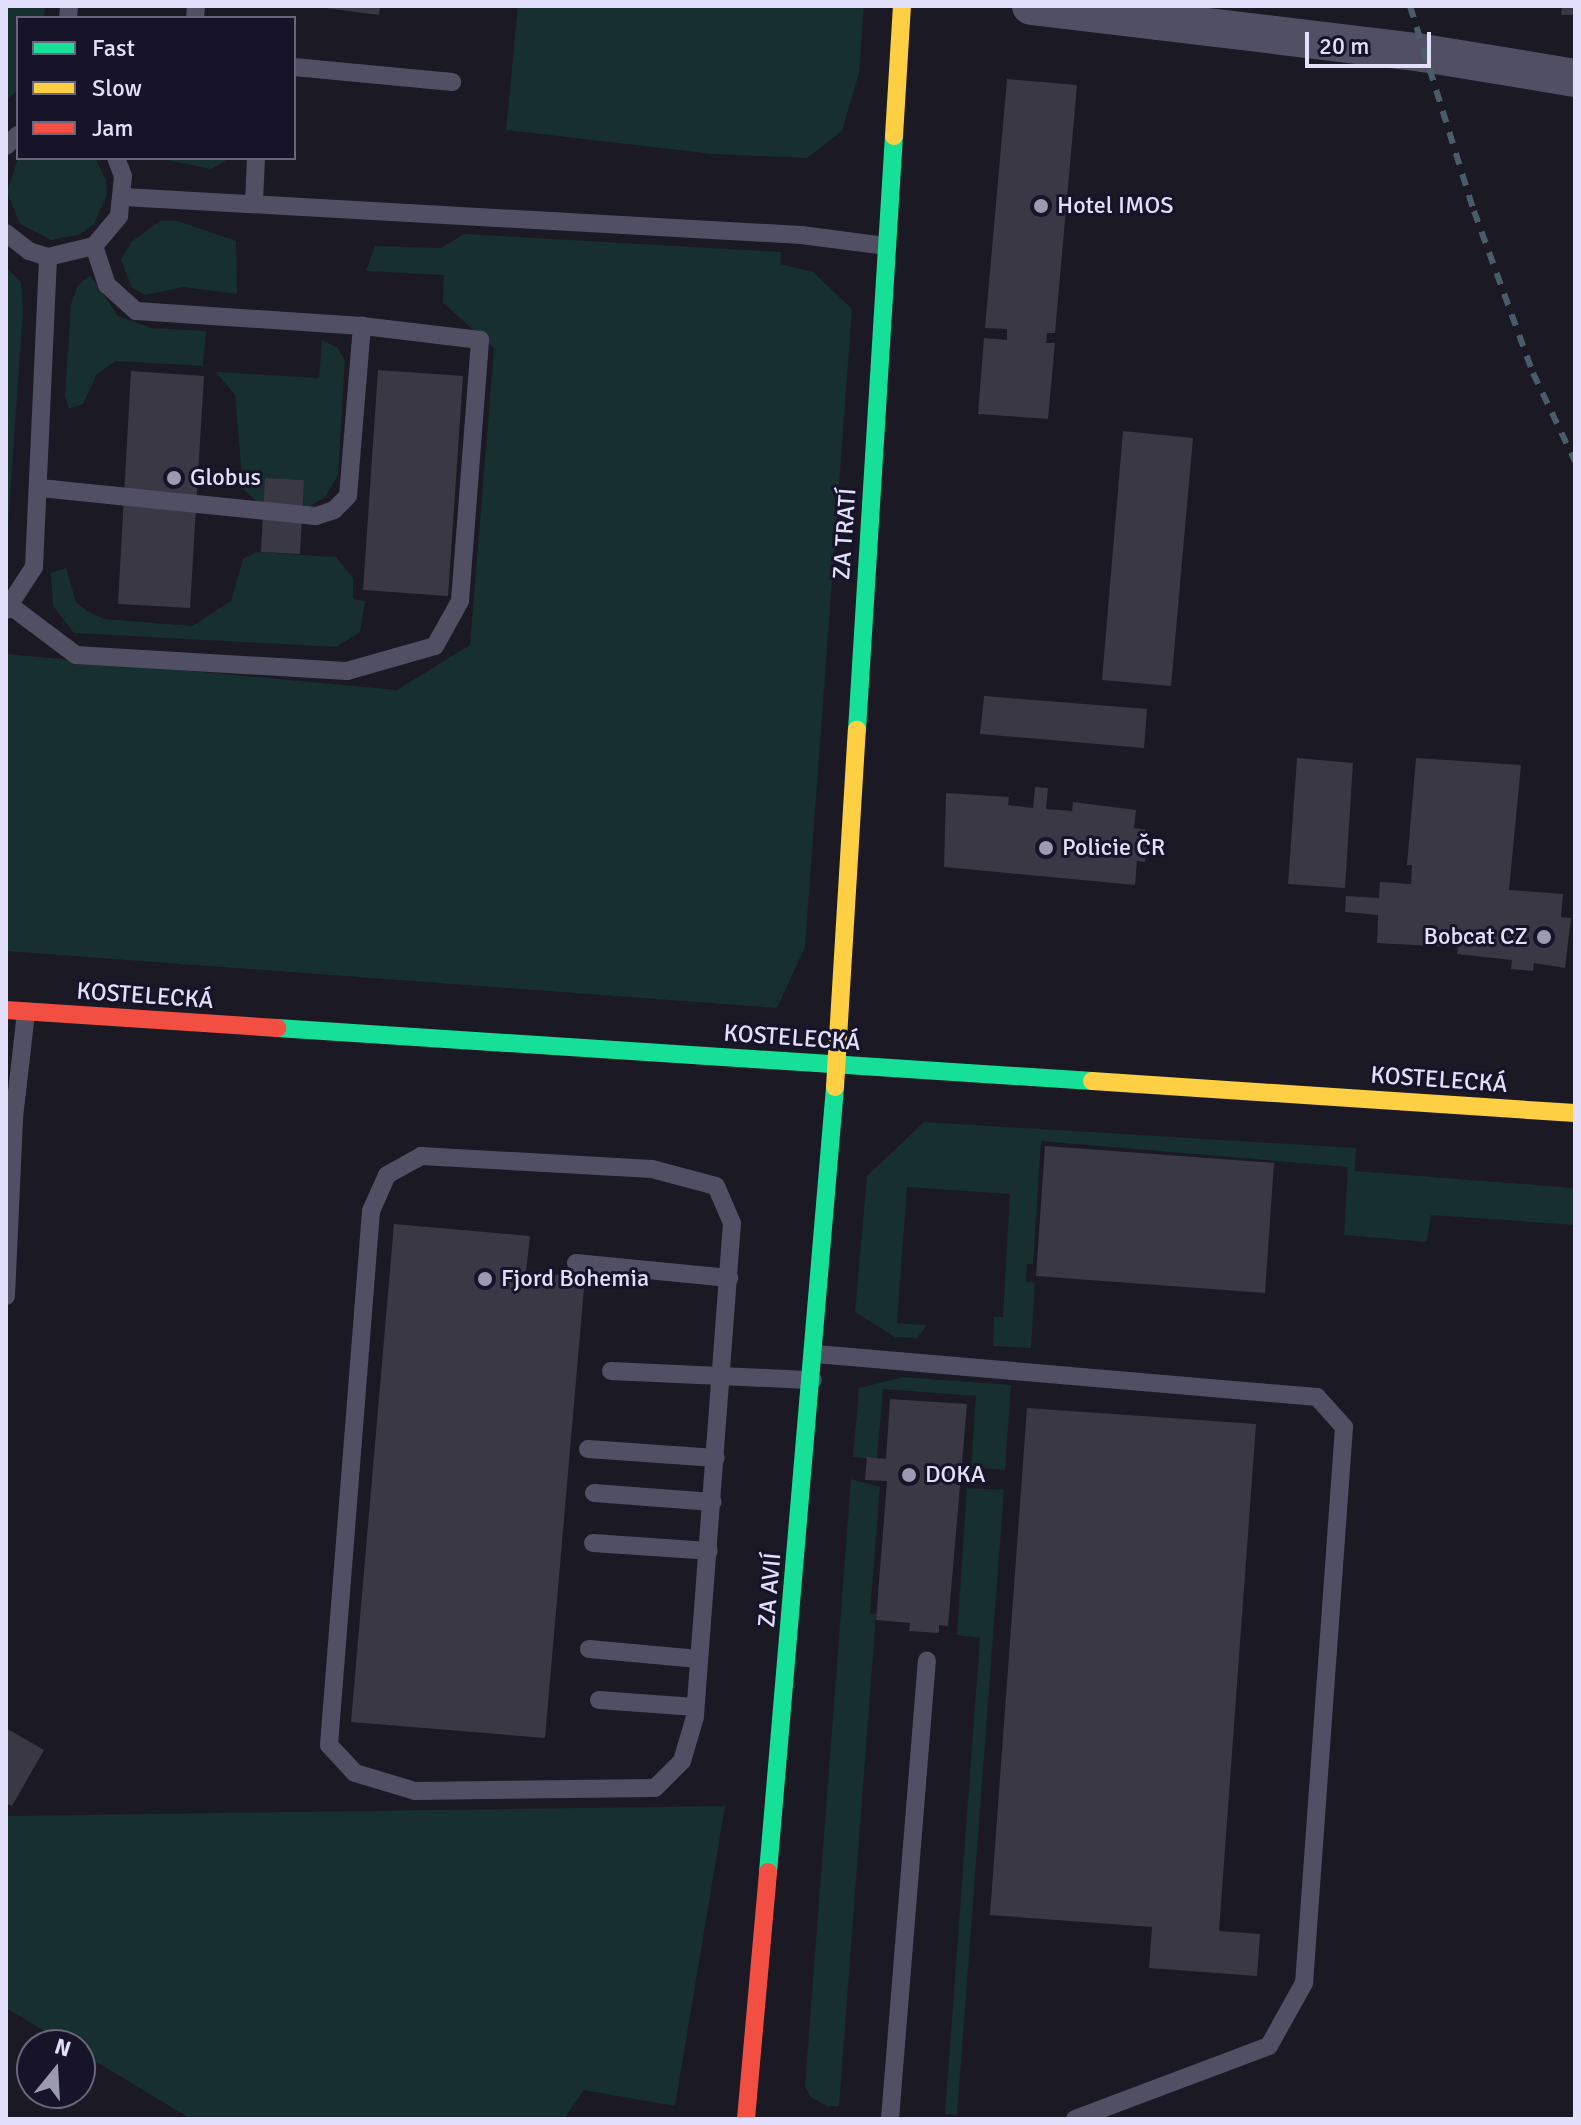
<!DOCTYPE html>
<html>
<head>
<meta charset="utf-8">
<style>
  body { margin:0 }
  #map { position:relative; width:1581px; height:2125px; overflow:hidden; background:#1a1924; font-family:Signika,sans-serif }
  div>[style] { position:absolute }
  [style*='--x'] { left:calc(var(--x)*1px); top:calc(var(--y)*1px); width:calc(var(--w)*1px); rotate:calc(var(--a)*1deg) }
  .green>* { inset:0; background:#172f2f }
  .building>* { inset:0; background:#3a3845 }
  .lane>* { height:18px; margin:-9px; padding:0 9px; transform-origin:9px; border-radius:9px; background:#504f64 }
  .street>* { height:38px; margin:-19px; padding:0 19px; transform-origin:19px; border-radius:19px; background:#504f64 }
  .fast>* { height:18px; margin:-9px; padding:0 9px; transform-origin:9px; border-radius:9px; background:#16e098 }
  .slow>* { height:18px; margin:-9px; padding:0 9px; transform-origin:9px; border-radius:9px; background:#ffcf43 }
  .jam>* { height:18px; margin:-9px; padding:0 9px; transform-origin:9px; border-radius:9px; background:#f24e42 }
  .rail>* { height:6px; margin-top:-3px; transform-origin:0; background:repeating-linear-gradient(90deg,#4a5c6a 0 12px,transparent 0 22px) }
  .dots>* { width:22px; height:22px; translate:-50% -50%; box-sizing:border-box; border:4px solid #171429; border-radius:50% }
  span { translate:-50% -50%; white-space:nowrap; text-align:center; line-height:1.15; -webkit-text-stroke:6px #171429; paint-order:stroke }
  .poi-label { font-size:24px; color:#e2dffb }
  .left { translate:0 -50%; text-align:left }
  .right { translate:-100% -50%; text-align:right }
  .street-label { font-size:24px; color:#e2dffb }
  .frame { position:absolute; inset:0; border:8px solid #e2dffb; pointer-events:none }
  .legend { position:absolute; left:16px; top:16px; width:280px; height:144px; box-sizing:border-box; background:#171429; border:2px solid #68657d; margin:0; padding:10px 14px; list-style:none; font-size:24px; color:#e2dffb }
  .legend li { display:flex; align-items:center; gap:16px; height:40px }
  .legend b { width:40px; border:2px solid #68657d }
  .north { position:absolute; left:16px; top:2029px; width:80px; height:80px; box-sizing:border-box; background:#171429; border:2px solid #68657d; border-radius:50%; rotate:18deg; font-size:22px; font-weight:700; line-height:32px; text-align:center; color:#e2dffb }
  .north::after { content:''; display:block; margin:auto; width:28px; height:36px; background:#9c9ab0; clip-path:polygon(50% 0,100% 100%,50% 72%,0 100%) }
  .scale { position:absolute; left:1305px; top:32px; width:126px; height:36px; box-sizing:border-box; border:4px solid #e2dffb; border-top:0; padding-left:10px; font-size:24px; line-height:28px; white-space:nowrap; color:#e2dffb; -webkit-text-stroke:6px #171429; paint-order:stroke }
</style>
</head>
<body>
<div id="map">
  <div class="green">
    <i style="clip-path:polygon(6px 6px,45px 6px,44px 18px,18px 18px,18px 91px,6px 99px)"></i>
    <i style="clip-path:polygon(518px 6px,864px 6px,859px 73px,842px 131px,807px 158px,713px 154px,506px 130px)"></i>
    <i style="clip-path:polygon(18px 158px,95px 158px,106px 180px,107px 195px,94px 224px,81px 234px,51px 240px,20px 224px,7px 192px)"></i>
    <i style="clip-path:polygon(157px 158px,230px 158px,211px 169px)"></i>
    <i style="clip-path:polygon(160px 221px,177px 221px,236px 241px,237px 294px,183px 287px,145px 295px,132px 288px,121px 260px,131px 242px)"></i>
    <i style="clip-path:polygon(464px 234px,781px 252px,780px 264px,813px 272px,852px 309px,805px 947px,777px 1008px,6px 951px,6px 654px,397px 690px,470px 645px,494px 348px,443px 303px,444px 275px,366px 271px,375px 246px,441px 248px)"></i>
    <i style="clip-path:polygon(6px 267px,21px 282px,23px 310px,6px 555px)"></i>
    <i style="clip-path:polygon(90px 275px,118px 316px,151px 328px,206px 331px,203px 366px,116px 361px,97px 374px,83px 404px,69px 409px,65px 396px,71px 304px,78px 285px)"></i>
    <i style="clip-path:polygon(322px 340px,338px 348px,345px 361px,338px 475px,325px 497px,302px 511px,303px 480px,266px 478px,264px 508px,243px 489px,235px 395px,216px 372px,319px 378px)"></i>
    <i style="clip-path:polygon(256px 552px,336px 557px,353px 578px,353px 599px,365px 601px,360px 632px,336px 647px,74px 633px,53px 606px,51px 573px,66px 568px,76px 602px,87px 611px,104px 619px,192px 626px,231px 601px,243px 559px)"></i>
    <i style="clip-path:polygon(924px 1122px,1356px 1148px,1355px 1171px,1575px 1188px,1575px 1225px,1431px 1215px,1427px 1242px,1344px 1235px,1348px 1167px,1041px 1141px,1033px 1264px,1027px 1264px,1026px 1281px,1035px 1283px,1031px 1348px,993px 1346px,994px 1317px,1003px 1317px,1010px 1194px,907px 1187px,897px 1323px,927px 1325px,917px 1338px,895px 1337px,855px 1312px,867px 1176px)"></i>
    <i style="clip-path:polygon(903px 1377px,1011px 1385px,1005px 1470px,971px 1467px,976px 1396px,883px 1389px,877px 1459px,853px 1457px,859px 1388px)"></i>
    <i style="clip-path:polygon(851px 1479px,880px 1487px,870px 1613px,876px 1614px,839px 2106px,827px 2106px,811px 2097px,805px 2086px)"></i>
    <i style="clip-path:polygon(967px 1488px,1004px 1490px,957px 2115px,945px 2114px,980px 1638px,957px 1635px)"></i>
    <i style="clip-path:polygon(725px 1806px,675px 2106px,584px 2090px,564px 2119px,191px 2119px,80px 2052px,80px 2045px,68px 2045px,6px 2008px,6px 1816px)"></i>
  </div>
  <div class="building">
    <i style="clip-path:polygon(310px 6px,380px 6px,379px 15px)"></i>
    <i style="clip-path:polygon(1562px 6px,1575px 6px,1575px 15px,1561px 15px)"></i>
    <i style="clip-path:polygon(1007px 79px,1077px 85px,1055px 333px,1047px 333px,1046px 343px,1055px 343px,1048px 419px,978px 414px,984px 338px,1007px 340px,1007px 329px,985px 328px)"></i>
    <i style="clip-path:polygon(378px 370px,463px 376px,448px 596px,363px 590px)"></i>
    <i style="clip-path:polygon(131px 371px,204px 376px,190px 608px,118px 604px)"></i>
    <i style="clip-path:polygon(1123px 431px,1193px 438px,1171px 686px,1102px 680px)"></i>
    <i style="clip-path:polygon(265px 478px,304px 480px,300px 554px,261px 552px)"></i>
    <i style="clip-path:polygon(984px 696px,1147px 709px,1144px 748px,980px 734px)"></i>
    <i style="clip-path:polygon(1297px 758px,1353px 763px,1345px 888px,1288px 884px)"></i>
    <i style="clip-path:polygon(1416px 758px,1521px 765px,1509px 890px,1563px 894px,1561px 917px,1571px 918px,1565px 968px,1534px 963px,1533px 971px,1511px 969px,1512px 960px,1457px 954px,1460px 935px,1451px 934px,1450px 947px,1377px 943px,1378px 915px,1345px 912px,1346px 896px,1379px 898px,1380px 882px,1411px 884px,1412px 865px,1407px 865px)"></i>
    <i style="clip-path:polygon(1035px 787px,1048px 788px,1046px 809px,1072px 811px,1073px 802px,1136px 810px,1134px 828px,1149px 830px,1145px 862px,1137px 861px,1135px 885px,944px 867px,946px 793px,1009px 797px,1008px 805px,1033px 808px)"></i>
    <i style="clip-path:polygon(1045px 1146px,1274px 1163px,1265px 1293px,1036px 1276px)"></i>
    <i style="clip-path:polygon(394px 1224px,530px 1236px,526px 1272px,585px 1277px,545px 1738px,351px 1722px)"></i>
    <i style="clip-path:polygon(890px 1399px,967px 1404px,948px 1626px,939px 1625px,939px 1633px,909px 1631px,910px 1623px,876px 1620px,887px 1481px,865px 1480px,867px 1457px,886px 1459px)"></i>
    <i style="clip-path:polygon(1027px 1408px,1256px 1424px,1219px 1931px,1260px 1934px,1257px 1976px,1149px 1968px,1152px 1927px,990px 1915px)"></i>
    <i style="clip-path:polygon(6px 1728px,44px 1750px,12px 1806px,6px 1803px)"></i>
  </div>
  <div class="lane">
    <i style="--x:68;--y:18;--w:12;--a:-85"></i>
    <i style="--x:195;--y:18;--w:12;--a:-85"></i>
    <i style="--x:294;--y:67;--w:159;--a:5.4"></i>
    <i style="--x:6;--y:146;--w:16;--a:-43"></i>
    <i style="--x:124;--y:197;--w:678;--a:3.21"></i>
    <i style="--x:801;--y:235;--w:87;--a:7.3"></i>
    <i style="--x:254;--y:202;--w:44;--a:-87.4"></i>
    <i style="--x:6;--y:233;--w:29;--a:38"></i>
    <i style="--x:29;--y:251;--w:20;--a:18"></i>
    <i style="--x:48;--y:257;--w:47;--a:-13.4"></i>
    <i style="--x:94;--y:246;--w:39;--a:-50"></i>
    <i style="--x:119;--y:216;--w:40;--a:-84.3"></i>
    <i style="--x:123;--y:176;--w:19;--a:-111"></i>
    <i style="--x:40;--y:488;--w:277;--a:5.8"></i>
    <i style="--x:316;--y:516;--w:19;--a:-18"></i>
    <i style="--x:334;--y:510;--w:20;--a:-45"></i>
    <i style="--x:348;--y:496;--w:171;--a:-85.3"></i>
    <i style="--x:12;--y:607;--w:80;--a:36.9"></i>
    <i style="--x:76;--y:655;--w:271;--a:3.4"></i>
    <i style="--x:347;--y:671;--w:91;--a:-15.9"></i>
    <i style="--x:435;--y:646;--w:51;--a:-60.9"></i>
    <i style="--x:460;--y:601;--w:262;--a:-85.6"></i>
    <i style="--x:480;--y:340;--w:119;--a:-173.2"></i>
    <i style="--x:362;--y:326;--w:226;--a:-176.2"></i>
    <i style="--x:136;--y:311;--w:39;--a:-138"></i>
    <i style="--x:107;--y:285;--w:41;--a:-108.4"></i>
    <i style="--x:6;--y:610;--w:51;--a:-56.9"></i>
    <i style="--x:34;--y:567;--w:310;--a:-87.4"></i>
    <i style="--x:421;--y:1156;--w:231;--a:3.2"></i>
    <i style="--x:652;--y:1169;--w:66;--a:14.9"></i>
    <i style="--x:716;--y:1186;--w:40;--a:66.6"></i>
    <i style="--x:732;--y:1223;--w:495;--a:94.3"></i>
    <i style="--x:695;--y:1717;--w:46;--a:106.5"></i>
    <i style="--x:682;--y:1761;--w:38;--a:135"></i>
    <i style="--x:655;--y:1788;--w:240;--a:179.3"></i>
    <i style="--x:415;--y:1791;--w:63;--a:-163.3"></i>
    <i style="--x:355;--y:1773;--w:38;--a:-133"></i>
    <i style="--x:329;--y:1745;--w:536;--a:-85.5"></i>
    <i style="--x:371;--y:1211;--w:39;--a:-66"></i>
    <i style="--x:387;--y:1175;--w:39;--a:-29"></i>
    <i style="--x:576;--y:1263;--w:154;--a:5.6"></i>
    <i style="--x:6;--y:1296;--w:178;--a:-87.4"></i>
    <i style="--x:14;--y:1118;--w:107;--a:-83.5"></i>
    <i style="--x:816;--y:1354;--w:503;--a:4.91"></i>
    <i style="--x:1317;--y:1397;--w:40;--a:48"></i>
    <i style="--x:1344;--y:1427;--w:557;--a:94.11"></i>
    <i style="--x:1304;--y:1983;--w:72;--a:119.1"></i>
    <i style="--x:1269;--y:2046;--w:207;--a:159.4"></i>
    <i style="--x:611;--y:1371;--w:202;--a:2.6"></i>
    <i style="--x:588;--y:1449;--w:128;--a:4"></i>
    <i style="--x:594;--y:1493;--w:119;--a:4.3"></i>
    <i style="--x:593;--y:1543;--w:116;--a:3.9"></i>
    <i style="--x:589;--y:1649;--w:110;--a:5.2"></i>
    <i style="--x:599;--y:1700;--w:96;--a:4.2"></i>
    <i style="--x:890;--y:2119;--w:460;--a:-85.4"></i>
  </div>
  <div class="street">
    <i style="--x:1031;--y:6;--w:395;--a:6.8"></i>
    <i style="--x:1423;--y:53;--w:154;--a:9.3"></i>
  </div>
  <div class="fast">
    <i style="--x:857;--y:730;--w:595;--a:-86.44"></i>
    <i style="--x:277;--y:1028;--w:817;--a:3.72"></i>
    <i style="--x:768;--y:1872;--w:788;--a:-85.12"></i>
  </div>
  <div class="slow">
    <i style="--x:894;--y:136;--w:130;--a:-86.5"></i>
    <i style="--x:1092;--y:1081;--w:484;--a:3.8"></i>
    <i style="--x:835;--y:1087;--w:358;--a:-86.5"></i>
  </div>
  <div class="jam">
    <i style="--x:6;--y:1010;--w:272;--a:3.8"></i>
    <i style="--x:746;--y:2119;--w:248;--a:-84.9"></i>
  </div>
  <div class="rail">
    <i style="--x:1410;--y:6;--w:215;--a:72.7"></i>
    <i style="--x:1474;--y:211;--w:172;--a:70"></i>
    <i style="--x:1533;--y:373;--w:98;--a:64.5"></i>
  </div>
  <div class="dots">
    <i style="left:1041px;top:206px;background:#9c9ab0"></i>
    <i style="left:174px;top:478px;background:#9c9ab0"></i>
    <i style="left:1046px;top:848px;background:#9c9ab0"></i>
    <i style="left:1544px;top:937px;background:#9c9ab0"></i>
    <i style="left:485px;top:1279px;background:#9c9ab0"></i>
    <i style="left:909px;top:1475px;background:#9c9ab0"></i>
  </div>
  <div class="poi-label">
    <span class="left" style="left:1057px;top:206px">Hotel IMOS</span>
    <span class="left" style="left:190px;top:478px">Globus</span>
    <span class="left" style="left:1062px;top:848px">Policie ČR</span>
    <span class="right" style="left:1528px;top:937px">Bobcat CZ</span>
    <span class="left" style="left:501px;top:1279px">Fjord Bohemia</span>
    <span class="left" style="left:925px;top:1475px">DOKA</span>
  </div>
  <div class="street-label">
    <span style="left:845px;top:534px;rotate:-86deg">ZA TRATÍ</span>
    <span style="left:145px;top:996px;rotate:4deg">KOSTELECKÁ</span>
    <span style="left:792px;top:1038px;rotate:4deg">KOSTELECKÁ</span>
    <span style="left:1439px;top:1080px;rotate:4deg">KOSTELECKÁ</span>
    <span style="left:770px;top:1590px;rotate:-85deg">ZA AVIÍ</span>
  </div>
  <div class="frame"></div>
  <ul class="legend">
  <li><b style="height:10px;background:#16e098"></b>Fast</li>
  <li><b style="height:10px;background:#ffcf43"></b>Slow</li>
  <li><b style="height:10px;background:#f24e42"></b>Jam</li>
  </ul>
  <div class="north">N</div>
  <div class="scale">20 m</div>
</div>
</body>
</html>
